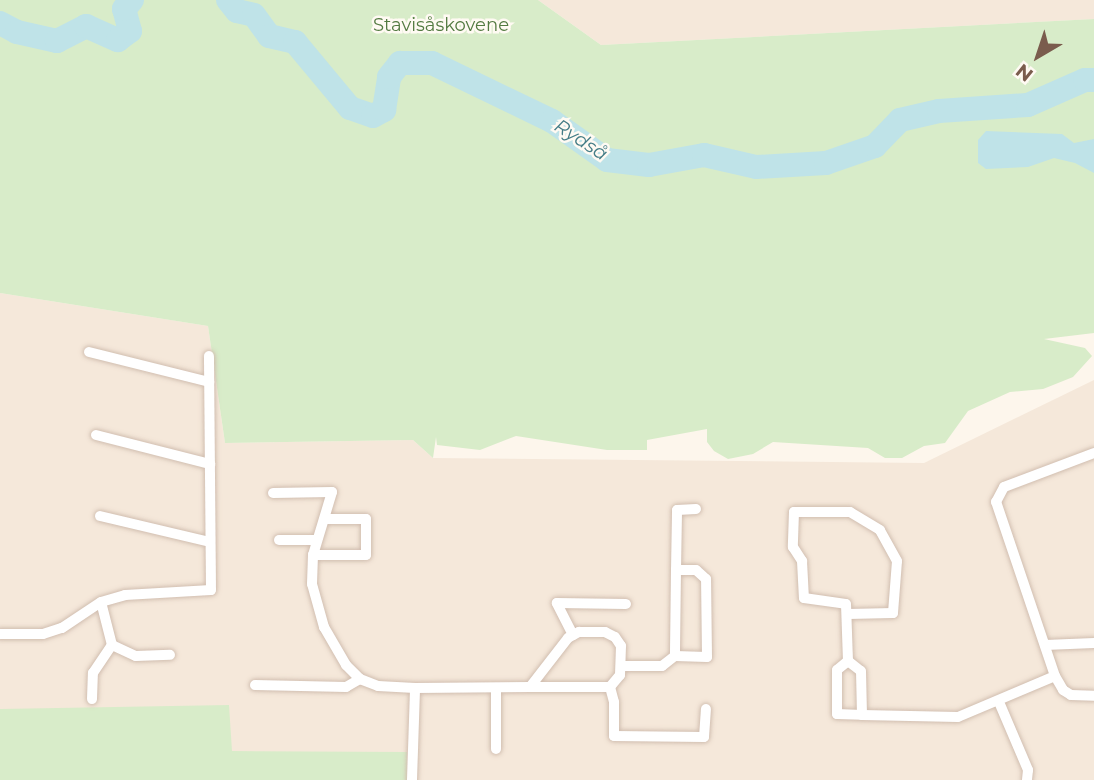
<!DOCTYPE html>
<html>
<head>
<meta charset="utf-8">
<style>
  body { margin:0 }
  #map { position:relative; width:1094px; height:780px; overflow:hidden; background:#fdf6ec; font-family:Montserrat,sans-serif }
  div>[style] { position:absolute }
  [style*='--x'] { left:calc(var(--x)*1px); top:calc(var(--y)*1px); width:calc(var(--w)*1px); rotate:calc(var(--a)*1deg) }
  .residential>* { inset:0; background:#f5e8da }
  .green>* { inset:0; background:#d8ecc9 }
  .water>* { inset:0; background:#bfe3e8 }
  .river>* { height:24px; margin:-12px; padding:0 12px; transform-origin:12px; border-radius:12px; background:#bfe3e8 }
  .roads { filter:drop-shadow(0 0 2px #d1beb0) drop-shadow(0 0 2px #d1beb0) }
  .street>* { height:10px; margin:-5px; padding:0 5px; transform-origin:5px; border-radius:5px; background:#fff }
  span { translate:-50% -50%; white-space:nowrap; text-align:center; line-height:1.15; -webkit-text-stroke:5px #fffaf3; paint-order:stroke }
  .park-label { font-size:18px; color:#537a41 }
  .water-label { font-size:19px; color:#437c86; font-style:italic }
  .north { position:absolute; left:1003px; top:21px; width:70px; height:70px; -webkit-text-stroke:5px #fffaf3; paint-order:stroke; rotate:219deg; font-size:19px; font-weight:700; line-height:28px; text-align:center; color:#7a5c4d }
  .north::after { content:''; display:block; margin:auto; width:24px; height:32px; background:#7a5c4d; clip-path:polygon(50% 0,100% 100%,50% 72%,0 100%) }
</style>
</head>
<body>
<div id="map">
  <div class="residential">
    <i style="clip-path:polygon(538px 0,1094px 0,1094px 19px,601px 45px)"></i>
    <i style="clip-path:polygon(0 293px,208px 326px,225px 443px,413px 440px,433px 458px,924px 463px,1094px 380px,1094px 780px,0 780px)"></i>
  </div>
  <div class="green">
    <i style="clip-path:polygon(0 0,538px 0,601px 45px,1094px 19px,1094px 333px,1044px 339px,1085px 348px,1092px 356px,1073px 377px,1043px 389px,1010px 392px,968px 411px,945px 443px,924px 446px,902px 458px,885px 458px,868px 448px,773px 442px,753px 454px,728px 459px,714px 451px,707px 442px,707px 429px,647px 440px,647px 450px,607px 450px,516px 436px,480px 450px,437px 445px,436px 437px,433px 458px,413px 440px,225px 443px,208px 326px,0 293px)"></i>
    <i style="clip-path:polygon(229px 705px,232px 751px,407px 752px,407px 780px,0 780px,0 709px)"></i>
  </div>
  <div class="water">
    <i style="clip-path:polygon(986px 131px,1062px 134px,1074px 143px,1094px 139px,1094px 173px,1075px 163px,1054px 158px,1028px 167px,986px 169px,978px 163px,978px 140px)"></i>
  </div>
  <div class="river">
    <i style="--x:228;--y:0;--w:14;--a:51"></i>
    <i style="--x:237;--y:11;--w:17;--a:13"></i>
    <i style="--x:254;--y:15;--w:26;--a:54"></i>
    <i style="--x:269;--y:36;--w:27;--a:13"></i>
    <i style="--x:295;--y:42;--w:86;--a:50.2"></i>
    <i style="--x:350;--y:108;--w:24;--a:19"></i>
    <i style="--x:373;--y:116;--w:13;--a:-29"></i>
    <i style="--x:384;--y:110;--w:33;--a:-81"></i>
    <i style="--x:389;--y:77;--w:18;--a:-52"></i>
    <i style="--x:400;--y:63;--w:32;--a:0"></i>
    <i style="--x:432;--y:63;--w:133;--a:25.8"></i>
    <i style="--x:552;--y:121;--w:67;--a:35.3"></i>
    <i style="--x:607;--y:160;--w:42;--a:6.8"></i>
    <i style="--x:649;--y:165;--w:56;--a:-10.3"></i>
    <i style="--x:704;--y:155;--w:53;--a:13"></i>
    <i style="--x:756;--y:167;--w:70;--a:-3.3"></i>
    <i style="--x:826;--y:163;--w:52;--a:-19.1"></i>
    <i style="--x:875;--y:146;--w:36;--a:-46"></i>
    <i style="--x:900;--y:120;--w:40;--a:-13"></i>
    <i style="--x:939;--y:111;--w:89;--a:-3.9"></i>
    <i style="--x:1028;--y:105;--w:62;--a:-23.7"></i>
    <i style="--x:1085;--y:80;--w:9;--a:0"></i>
    <i style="--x:0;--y:23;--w:19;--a:28"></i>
    <i style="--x:17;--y:32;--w:41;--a:12.7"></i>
    <i style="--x:57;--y:41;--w:33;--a:-27"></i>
    <i style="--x:86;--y:26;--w:35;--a:24"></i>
    <i style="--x:118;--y:40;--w:15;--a:-37"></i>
    <i style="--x:130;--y:31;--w:23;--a:-105"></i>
    <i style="--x:124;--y:9;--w:12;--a:-48"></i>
  </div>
  <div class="roads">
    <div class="street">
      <i style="--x:89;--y:352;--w:124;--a:14"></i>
      <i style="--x:96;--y:435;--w:118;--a:14.3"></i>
      <i style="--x:273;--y:493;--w:59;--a:-1"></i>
      <i style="--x:332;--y:492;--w:66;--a:106.8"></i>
      <i style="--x:313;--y:555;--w:29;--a:92"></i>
      <i style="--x:312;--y:584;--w:45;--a:74.4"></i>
      <i style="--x:324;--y:627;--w:44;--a:59.9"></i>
      <i style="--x:346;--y:665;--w:20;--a:45"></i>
      <i style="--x:360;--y:679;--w:19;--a:21"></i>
      <i style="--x:378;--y:686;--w:37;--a:3"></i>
      <i style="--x:415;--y:688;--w:115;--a:-0.5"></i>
      <i style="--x:530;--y:687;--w:62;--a:-52.2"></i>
      <i style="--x:568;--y:638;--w:13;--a:-29"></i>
      <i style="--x:579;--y:632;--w:26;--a:0"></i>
      <i style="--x:605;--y:632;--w:11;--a:27"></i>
      <i style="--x:615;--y:637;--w:11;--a:56"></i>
      <i style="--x:621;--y:646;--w:29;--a:92"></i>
      <i style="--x:620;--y:675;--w:16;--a:130"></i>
      <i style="--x:610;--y:687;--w:80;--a:180"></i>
      <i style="--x:100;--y:516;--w:113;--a:13.3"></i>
      <i style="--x:279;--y:540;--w:38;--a:0"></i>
      <i style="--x:313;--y:555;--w:53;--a:0"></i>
      <i style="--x:366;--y:555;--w:36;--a:-90"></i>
      <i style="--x:366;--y:519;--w:40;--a:180"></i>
      <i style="--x:676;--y:570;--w:60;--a:-89"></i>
      <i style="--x:677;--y:510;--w:19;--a:-3"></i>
      <i style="--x:848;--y:614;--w:45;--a:-1.3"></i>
      <i style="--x:893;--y:613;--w:52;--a:-85.6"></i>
      <i style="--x:897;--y:561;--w:35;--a:-119"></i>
      <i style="--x:880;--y:530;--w:35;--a:-149"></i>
      <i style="--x:850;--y:512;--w:56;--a:180"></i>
      <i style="--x:794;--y:512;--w:35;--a:92"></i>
      <i style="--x:793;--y:547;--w:17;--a:57"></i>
      <i style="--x:802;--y:561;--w:37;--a:87"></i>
      <i style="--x:804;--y:598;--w:42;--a:8.1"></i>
      <i style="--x:846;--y:604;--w:57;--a:88"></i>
      <i style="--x:848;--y:661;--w:16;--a:38"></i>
      <i style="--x:861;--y:671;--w:44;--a:88.7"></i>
      <i style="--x:862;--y:715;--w:96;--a:1.2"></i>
      <i style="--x:958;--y:717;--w:105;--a:-22.9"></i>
      <i style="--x:1055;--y:676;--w:184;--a:-108.7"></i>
      <i style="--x:996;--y:502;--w:17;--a:-62"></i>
      <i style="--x:1004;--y:487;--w:96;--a:-20.7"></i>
      <i style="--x:0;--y:634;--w:43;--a:0"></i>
      <i style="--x:43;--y:634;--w:20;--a:-18"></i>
      <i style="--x:62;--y:628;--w:47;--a:-33.7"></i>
      <i style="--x:101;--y:602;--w:25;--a:-16"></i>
      <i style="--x:125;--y:595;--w:86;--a:-3.3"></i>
      <i style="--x:211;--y:590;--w:234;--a:-90.5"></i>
      <i style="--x:573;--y:635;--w:36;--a:-117"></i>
      <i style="--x:557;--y:603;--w:69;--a:0.8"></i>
      <i style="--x:112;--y:645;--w:26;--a:25"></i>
      <i style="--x:136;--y:656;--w:34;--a:-2"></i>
      <i style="--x:1045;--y:645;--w:49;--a:-2.3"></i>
      <i style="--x:848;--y:661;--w:14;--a:141"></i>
      <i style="--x:837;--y:670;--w:44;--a:90"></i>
      <i style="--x:837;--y:714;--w:25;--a:2"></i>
      <i style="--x:622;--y:666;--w:40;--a:0"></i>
      <i style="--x:662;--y:666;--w:16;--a:-38"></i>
      <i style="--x:675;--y:656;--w:32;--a:2"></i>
      <i style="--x:707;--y:657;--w:78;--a:-90.7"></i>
      <i style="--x:706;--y:579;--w:13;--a:-138"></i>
      <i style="--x:696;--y:570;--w:20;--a:180"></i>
      <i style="--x:676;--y:570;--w:86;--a:90.7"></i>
      <i style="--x:1055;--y:676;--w:16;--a:60"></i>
      <i style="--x:1063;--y:690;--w:9;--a:32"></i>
      <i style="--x:1071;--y:695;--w:23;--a:2"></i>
      <i style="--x:255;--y:685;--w:91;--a:1.3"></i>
      <i style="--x:346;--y:687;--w:16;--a:-30"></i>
      <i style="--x:610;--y:687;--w:16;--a:75"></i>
      <i style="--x:614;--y:702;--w:34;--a:90"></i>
      <i style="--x:614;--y:736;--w:90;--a:0.6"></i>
      <i style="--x:704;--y:737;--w:28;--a:-86"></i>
      <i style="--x:92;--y:699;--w:26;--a:-88"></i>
      <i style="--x:93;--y:673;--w:34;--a:-56"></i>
      <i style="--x:112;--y:645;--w:44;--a:-104.3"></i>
      <i style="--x:999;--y:702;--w:74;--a:66.9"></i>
      <i style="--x:1028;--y:770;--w:10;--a:96"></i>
      <i style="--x:496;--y:749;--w:61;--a:-90"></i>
      <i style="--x:412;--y:780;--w:92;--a:-88.1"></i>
    </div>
  </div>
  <div class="park-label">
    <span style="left:441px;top:25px">Stavisåskovene</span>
  </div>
  <div class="water-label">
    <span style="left:581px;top:140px;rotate:33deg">Rydså</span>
  </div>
  <div class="north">N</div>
</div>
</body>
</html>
